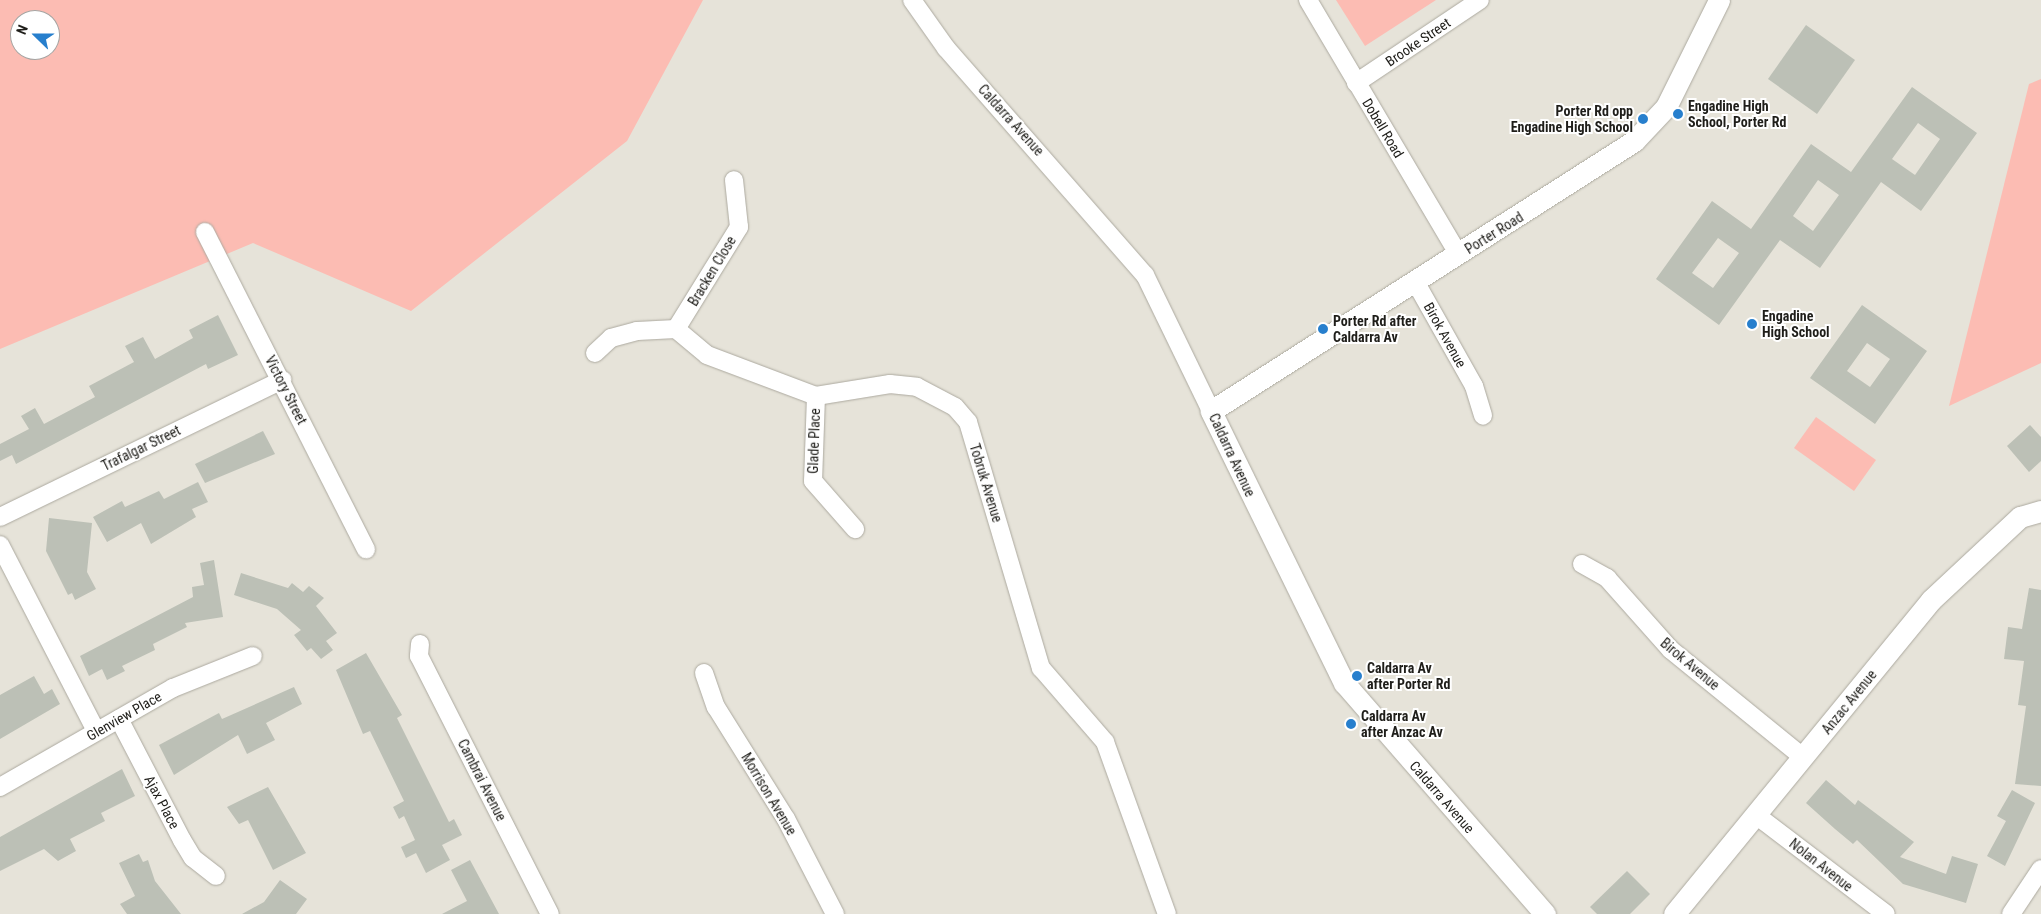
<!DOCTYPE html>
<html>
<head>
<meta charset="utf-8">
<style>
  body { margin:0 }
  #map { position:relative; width:2041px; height:914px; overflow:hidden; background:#e6e3d9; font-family:"Roboto Condensed",sans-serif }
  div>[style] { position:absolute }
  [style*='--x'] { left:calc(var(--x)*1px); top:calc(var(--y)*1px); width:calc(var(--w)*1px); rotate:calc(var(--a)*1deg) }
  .green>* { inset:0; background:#fcbcb3 }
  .building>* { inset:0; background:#bcc0b6 }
  .roads { filter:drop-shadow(0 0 1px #aca99f) drop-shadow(0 0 1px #aca99f) }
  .minor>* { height:18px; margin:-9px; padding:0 9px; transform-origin:9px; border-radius:9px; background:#fff }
  .tertiary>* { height:21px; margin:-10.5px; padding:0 10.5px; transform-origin:10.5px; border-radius:10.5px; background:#fff }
  .dots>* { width:14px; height:14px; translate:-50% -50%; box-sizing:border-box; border:2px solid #fff; border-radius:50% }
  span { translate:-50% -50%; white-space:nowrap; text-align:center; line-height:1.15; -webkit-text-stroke:4px #fff; paint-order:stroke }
  .street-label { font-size:14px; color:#1f1e1a }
  .poi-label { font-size:14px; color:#1f1e1a; font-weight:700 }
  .left { translate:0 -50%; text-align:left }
  .right { translate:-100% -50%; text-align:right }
  .north { position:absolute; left:10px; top:10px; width:50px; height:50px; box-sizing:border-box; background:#fff; border:1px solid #a5a5a3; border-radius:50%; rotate:292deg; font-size:14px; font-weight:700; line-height:20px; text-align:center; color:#1f1e1a }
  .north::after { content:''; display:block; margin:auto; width:18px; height:22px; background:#277fcd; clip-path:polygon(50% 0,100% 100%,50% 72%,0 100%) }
</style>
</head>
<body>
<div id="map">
  <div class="green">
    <i style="clip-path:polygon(evenodd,0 0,703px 0,627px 141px,411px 311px,253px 243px,0 349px,0 0,20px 20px,50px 20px,50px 50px,20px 50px,20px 20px)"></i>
    <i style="clip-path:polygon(1336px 0,1436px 0,1365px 46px)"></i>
    <i style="clip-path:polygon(2041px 79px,2041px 363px,1949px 406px,2029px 84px)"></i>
    <i style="clip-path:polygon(1816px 417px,1876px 460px,1854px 491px,1794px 448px)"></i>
  </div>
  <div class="building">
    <i style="clip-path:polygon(1806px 25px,1855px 60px,1817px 114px,1768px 79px)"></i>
    <i style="clip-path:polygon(evenodd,1912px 87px,1977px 133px,1921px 211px,1881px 182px,1820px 268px,1780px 240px,1719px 325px,1656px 279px,1712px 201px,1751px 229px,1811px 144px,1851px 172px,1912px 87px,1918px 123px,1940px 139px,1915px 175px,1892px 159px,1918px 123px,1912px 87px,1818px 180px,1839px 195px,1813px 231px,1793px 216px,1818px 180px,1912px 87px,1718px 238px,1739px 253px,1713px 288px,1692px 273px,1718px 238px)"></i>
    <i style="clip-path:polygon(evenodd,1862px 305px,1927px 351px,1875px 424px,1810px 378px,1862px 305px,1867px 343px,1890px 359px,1870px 387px,1847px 371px,1867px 343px)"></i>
    <i style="clip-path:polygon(218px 315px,238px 355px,208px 369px,206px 364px,16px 464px,12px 455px,0 461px,0 444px,29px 429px,21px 416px,35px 408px,44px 424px,95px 397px,89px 386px,134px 362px,125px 346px,143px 337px,155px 359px,193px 338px,189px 330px)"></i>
    <i style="clip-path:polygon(2030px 425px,2041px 437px,2041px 461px,2029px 472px,2007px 446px)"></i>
    <i style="clip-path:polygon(263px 431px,275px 454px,205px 483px,195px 464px)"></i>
    <i style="clip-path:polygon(198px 482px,208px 502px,192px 509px,196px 517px,151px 544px,141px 523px,107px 542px,93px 517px,122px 501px,125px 507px,159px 491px,164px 499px)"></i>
    <i style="clip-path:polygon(49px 518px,92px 523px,87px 572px,96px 589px,75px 600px,72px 593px,68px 595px,46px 551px)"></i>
    <i style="clip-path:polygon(214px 560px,223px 617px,185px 623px,187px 627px,153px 644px,155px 650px,122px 666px,125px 671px,107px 680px,102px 669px,89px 676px,80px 656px,193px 597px,192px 587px,204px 585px,200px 563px)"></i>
    <i style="clip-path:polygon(241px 573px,288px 588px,292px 583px,303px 592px,309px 586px,324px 598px,316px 606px,337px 633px,326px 641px,333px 650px,321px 659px,311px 648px,307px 651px,294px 635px,301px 630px,277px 609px,234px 595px)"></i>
    <i style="clip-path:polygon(2029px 588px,2041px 590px,2041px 786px,2015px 784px,2026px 706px,2018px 705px,2024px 661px,2004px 659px,2008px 627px,2022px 629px)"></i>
    <i style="clip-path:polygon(366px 653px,402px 715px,397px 718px,449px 822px,454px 819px,462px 835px,442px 845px,450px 860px,426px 873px,416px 853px,406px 858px,401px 847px,415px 840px,404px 816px,399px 819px,393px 807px,404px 801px,370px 731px,363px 734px,336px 670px)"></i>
    <i style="clip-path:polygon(34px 676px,44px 694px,52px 689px,60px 704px,0 739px,0 695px)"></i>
    <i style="clip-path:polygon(294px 687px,302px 704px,266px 723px,275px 740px,247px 754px,238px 735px,174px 775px,159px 745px,219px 713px,222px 719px)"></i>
    <i style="clip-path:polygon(122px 769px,135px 796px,101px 813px,105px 821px,70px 839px,76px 851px,58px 861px,44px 849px,0 871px,0 837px)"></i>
    <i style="clip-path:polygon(1826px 780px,1855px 805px,1858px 800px,1914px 842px,1900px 857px,1946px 874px,1952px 856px,1978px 864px,1966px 903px,1903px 884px,1857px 840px,1853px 844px,1835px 829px,1806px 803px)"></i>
    <i style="clip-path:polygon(268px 787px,306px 853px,273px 870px,248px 820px,239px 824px,227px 807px)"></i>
    <i style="clip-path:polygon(2012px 790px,2035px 803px,2005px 866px,1987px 856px,2006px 821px,1997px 816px)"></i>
    <i style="clip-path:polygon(139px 854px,143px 862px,148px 860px,155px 881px,181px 914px,127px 914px,120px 904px,135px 896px,119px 863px)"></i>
    <i style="clip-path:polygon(470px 860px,499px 914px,442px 914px,467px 901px,451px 870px)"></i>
    <i style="clip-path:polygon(1627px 871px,1650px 894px,1630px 914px,1597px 914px,1590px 907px)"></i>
    <i style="clip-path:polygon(280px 880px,307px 899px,296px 914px,242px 914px,264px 902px)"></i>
  </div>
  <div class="roads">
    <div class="minor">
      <i style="--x:912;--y:0;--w:59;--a:54.7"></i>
      <i style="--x:946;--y:48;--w:302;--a:48.8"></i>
      <i style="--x:1145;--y:275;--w:151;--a:64.1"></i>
      <i style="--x:1308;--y:0;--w:296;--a:59.4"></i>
      <i style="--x:1356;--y:83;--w:149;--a:-33.8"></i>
      <i style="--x:205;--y:232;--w:356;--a:63.1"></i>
      <i style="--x:1416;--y:283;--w:118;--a:60.6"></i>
      <i style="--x:1474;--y:386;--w:31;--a:73"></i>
      <i style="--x:676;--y:329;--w:120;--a:-58.3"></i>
      <i style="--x:739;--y:227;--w:47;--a:-96.1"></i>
      <i style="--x:595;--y:353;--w:22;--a:-43"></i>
      <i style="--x:611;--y:338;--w:27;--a:-15"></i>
      <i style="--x:637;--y:331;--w:39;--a:-3"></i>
      <i style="--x:676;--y:329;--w:40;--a:40"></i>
      <i style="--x:707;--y:355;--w:116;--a:20.6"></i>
      <i style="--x:816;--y:396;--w:75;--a:-9.2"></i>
      <i style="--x:890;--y:384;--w:27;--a:6"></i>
      <i style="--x:917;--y:387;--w:43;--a:27.8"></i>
      <i style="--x:955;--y:407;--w:20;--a:49"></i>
      <i style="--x:968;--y:422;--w:257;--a:73.5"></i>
      <i style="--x:1041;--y:668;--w:98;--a:49.1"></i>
      <i style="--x:1105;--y:742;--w:183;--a:70.2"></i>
      <i style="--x:816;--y:396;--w:85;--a:92"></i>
      <i style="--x:813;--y:481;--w:64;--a:48.8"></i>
      <i style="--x:0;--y:517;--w:314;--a:-25.9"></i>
      <i style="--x:0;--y:545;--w:209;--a:62.7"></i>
      <i style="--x:1582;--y:564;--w:29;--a:29"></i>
      <i style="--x:1607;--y:578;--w:96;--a:48.4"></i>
      <i style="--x:1671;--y:650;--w:171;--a:39.1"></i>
      <i style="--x:420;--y:644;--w:12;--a:95"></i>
      <i style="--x:419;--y:656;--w:289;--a:63.1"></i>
      <i style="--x:704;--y:673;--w:36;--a:71"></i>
      <i style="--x:716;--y:707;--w:132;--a:58"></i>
      <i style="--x:786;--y:819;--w:107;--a:62.7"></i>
      <i style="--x:119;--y:719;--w:136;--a:62.5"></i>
      <i style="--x:182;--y:840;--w:21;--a:59"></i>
      <i style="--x:193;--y:858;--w:29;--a:38"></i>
      <i style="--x:0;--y:787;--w:199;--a:-29.8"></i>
      <i style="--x:173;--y:688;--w:86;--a:-21.8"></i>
      <i style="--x:1756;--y:815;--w:163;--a:37.3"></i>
      <i style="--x:2011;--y:914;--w:54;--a:-56.3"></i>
    </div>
    <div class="tertiary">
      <i style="--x:1545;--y:914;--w:306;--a:-131"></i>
      <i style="--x:1344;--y:683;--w:303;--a:-116.1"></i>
      <i style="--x:1211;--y:411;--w:502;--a:-32.55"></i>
      <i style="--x:1634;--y:141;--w:47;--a:-46.7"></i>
      <i style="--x:1666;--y:107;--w:119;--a:-63.6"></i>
      <i style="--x:1674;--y:914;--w:406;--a:-50.7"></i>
      <i style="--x:1931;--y:600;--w:122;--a:-43"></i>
      <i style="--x:2020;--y:517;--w:22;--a:-16"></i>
    </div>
  </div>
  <div class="dots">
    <i style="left:1678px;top:114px;background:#277fcd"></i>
    <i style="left:1643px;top:119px;background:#277fcd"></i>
    <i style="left:1752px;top:324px;background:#277fcd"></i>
    <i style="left:1323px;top:329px;background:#277fcd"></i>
    <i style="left:1357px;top:676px;background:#277fcd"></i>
    <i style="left:1351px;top:724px;background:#277fcd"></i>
  </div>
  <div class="street-label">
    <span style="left:1418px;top:42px;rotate:-34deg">Brooke Street</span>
    <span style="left:1011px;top:120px;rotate:48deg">Caldarra Avenue</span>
    <span style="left:1383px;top:128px;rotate:59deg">Dobell Road</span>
    <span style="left:1494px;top:233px;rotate:-32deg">Porter Road</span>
    <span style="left:712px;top:271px;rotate:-59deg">Bracken Close</span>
    <span style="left:1445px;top:335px;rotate:61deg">Birok Avenue</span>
    <span style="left:286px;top:390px;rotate:63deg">Victory Street</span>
    <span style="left:814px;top:441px;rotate:-88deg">Glade Place</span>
    <span style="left:141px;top:448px;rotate:-26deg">Trafalgar Street</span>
    <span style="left:1232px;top:455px;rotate:65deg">Caldarra Avenue</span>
    <span style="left:986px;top:483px;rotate:73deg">Tobruk Avenue</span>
    <span style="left:1690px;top:664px;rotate:40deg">Birok Avenue</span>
    <span style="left:1849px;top:702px;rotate:-51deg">Anzac Avenue</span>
    <span style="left:124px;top:716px;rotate:-30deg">Glenview Place</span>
    <span style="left:482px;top:780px;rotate:63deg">Cambrai Avenue</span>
    <span style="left:769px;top:794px;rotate:59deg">Morrison Avenue</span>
    <span style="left:1442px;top:797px;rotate:49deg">Caldarra Avenue</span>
    <span style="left:162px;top:802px;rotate:62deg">Ajax Place</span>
    <span style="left:1821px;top:865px;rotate:38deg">Nolan Avenue</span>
  </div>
  <div class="poi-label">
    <span class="left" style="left:1688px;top:114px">Engadine High<br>School, Porter Rd</span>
    <span class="right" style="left:1633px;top:119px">Porter Rd opp<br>Engadine High School</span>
    <span class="left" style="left:1762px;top:324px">Engadine<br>High School</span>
    <span class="left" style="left:1333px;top:329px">Porter Rd after<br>Caldarra Av</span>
    <span class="left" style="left:1367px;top:676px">Caldarra Av<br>after Porter Rd</span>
    <span class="left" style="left:1361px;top:724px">Caldarra Av<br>after Anzac Av</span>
  </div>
  <div class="north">N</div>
</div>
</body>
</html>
